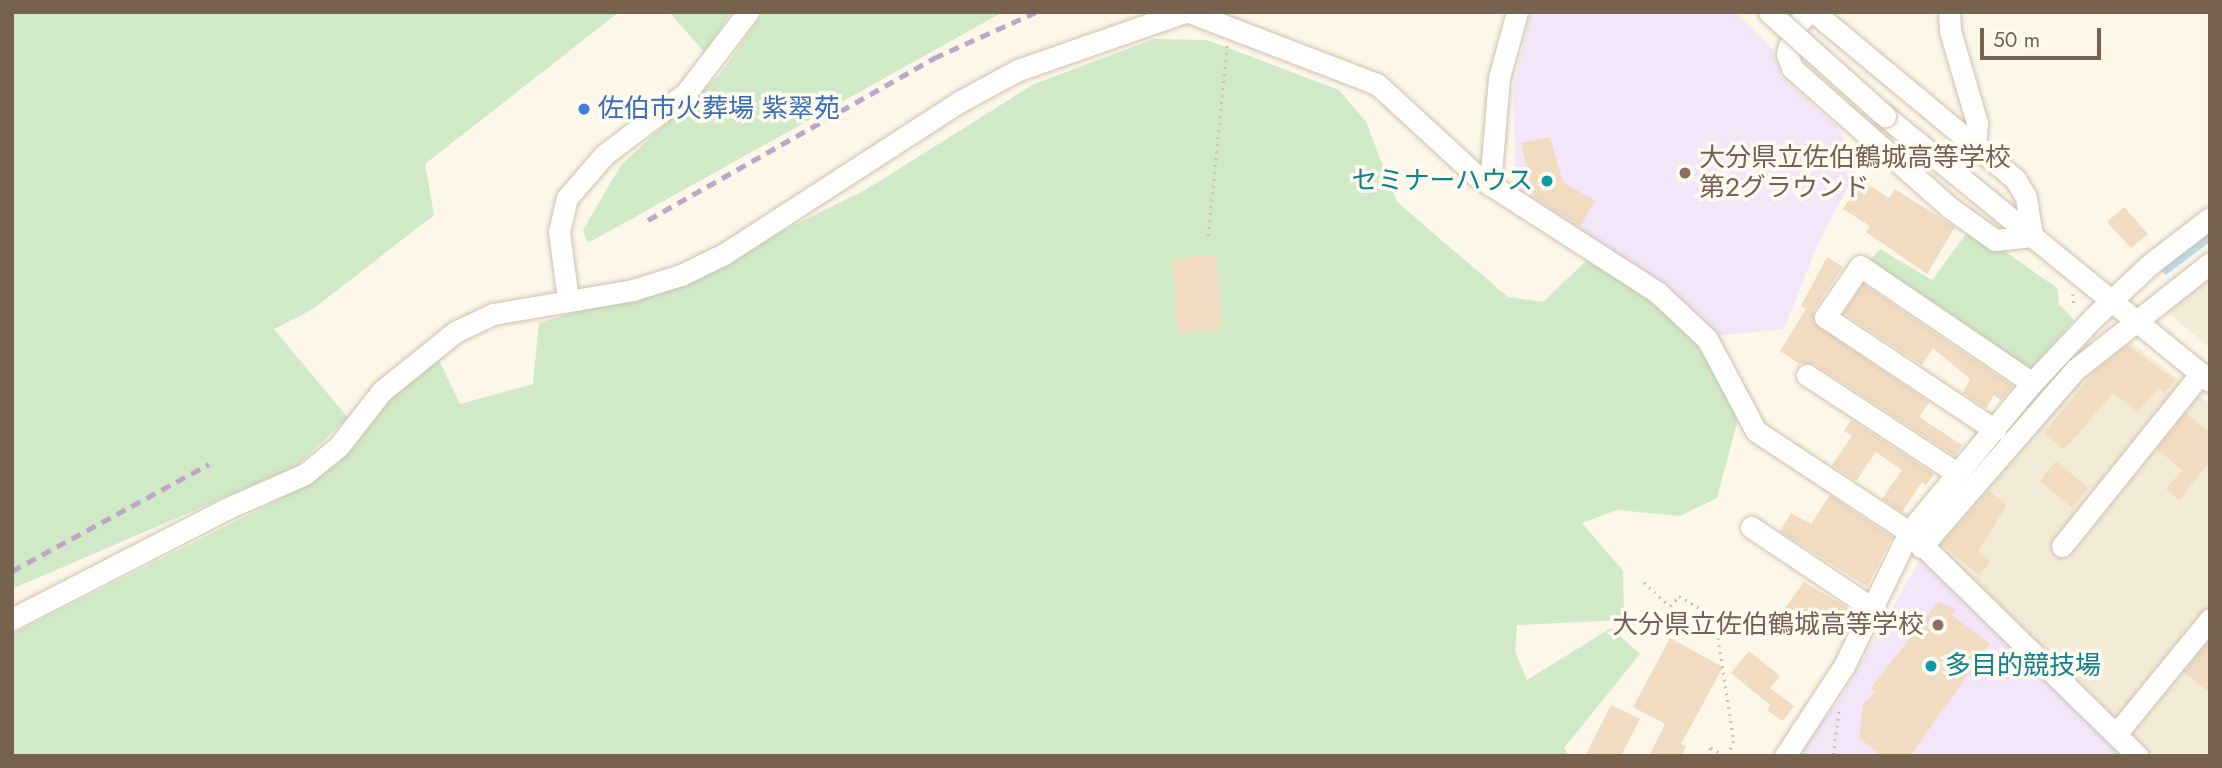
<!DOCTYPE html>
<html>
<head>
<meta charset="utf-8">
<style>
  body { margin:0 }
  #map { position:relative; width:2222px; height:768px; overflow:hidden; background:#fcf7e9; font-family:Jost,"Noto Sans JP",sans-serif }
  div>[style] { position:absolute }
  [style*='--x'] { left:calc(var(--x)*1px); top:calc(var(--y)*1px); width:calc(var(--w)*1px); rotate:calc(var(--a)*1deg) }
  .residential>* { inset:0; background:#f4ebd7 }
  .education>* { inset:0; background:#f4e5f9 }
  .green>* { inset:0; background:#d0eac7 }
  .water>* { inset:0; background:#bddae6 }
  .building>* { inset:0; background:#f1dbc1 }
  .path>* { height:2.5px; margin-top:-1.25px; transform-origin:0; background:repeating-linear-gradient(90deg,#d6bfa4 0 2px,transparent 0 7px) }
  .roads { filter:drop-shadow(0 0 2px #cec1af) drop-shadow(0 0 2px #cec1af) }
  .minor>* { height:21px; margin:-10.5px; padding:0 10.5px; transform-origin:10.5px; border-radius:10.5px; background:#fff }
  .rail>* { height:5px; margin-top:-2.5px; transform-origin:0; background:repeating-linear-gradient(90deg,#bca7c6 0 10px,transparent 0 17px) }
  .bridges { filter:drop-shadow(0 0 2px #cec1af) drop-shadow(0 0 2px #cec1af) }
  .minor-bridge>* { height:21px; margin:-10.5px; padding:0 10.5px; transform-origin:10.5px; border-radius:10.5px; background:#fff }
  .dots>* { width:19px; height:19px; translate:-50% -50%; box-sizing:border-box; border:4px solid #fffbf0; border-radius:50% }
  span { translate:-50% -50%; white-space:nowrap; text-align:center; line-height:1.15; -webkit-text-stroke:7px #fffbf0; paint-order:stroke }
  .shop-label { font-size:26px; color:#366cbe }
  .left { translate:0 -50%; text-align:left }
  .education-label { font-size:26px; color:#785e54 }
  .right { translate:-100% -50%; text-align:right }
  .culture-label { font-size:26px; color:#0d838f }
  .frame { position:absolute; inset:0; border:14px solid #76624d; pointer-events:none }
  .scale { position:absolute; left:1980px; top:28px; width:121px; height:32px; box-sizing:border-box; border:4px solid #76624d; border-top:0; padding-left:9px; font-size:21px; line-height:24px; white-space:nowrap; color:#76624d; -webkit-text-stroke:5px #fffbf0; paint-order:stroke }
</style>
</head>
<body>
<div id="map">
  <div class="residential">
    <i style="clip-path:polygon(2210px 274px,2210px 348px,2165px 310px)"></i>
    <i style="clip-path:polygon(2125px 337px,2210px 404px,2210px 611px,2117px 726px,1929px 548px,2061px 391px)"></i>
    <i style="clip-path:polygon(2210px 630px,2210px 756px,2149px 756px,2127px 734px)"></i>
  </div>
  <div class="education">
    <i style="clip-path:polygon(1531px 12px,1735px 12px,1772px 48px,1781px 77px,1837px 126px,1849px 148px,1864px 156px,1817px 246px,1784px 329px,1715px 336px,1516px 190px,1513px 89px)"></i>
    <i style="clip-path:polygon(1922px 556px,2128px 756px,1797px 756px,1844px 693px)"></i>
  </div>
  <div class="green">
    <i style="clip-path:polygon(12px 12px,619px 12px,425px 164px,434px 215px,313px 309px,274px 329px,348px 418px,295px 467px,12px 589px)"></i>
    <i style="clip-path:polygon(669px 12px,731px 12px,705px 53px)"></i>
    <i style="clip-path:polygon(764px 12px,1003px 12px,588px 243px,583px 230px,621px 165px,720px 74px)"></i>
    <i style="clip-path:polygon(1154px 39px,1207px 40px,1339px 90px,1366px 122px,1397px 202px,1508px 297px,1543px 302px,1588px 259px,1626px 276px,1697px 336px,1728px 387px,1738px 419px,1717px 498px,1680px 516px,1617px 510px,1582px 523px,1623px 571px,1624px 620px,1517px 625px,1515px 652px,1527px 680px,1611px 628px,1640px 654px,1564px 748px,1569px 756px,12px 756px,12px 634px,270px 504px,336px 465px,370px 426px,388px 395px,436px 354px,460px 404px,533px 384px,539px 323px,634px 294px,738px 253px,867px 189px,1034px 84px)"></i>
    <i style="clip-path:polygon(1966px 234px,1990px 248px,2003px 250px,2057px 288px,2059px 304px,2074px 320px,2029px 372px,1868px 262px,1880px 249px,1932px 280px)"></i>
  </div>
  <div class="water">
    <i style="clip-path:polygon(2210px 226px,2210px 242px,2166px 275px,2157px 267px)"></i>
  </div>
  <div class="building">
    <i style="clip-path:polygon(1550px 137px,1563px 182px,1595px 201px,1580px 226px,1534px 197px,1521px 143px)"></i>
    <i style="clip-path:polygon(1861px 180px,1889px 198px,1895px 189px,1955px 227px,1927px 274px,1866px 232px,1870px 226px,1843px 209px)"></i>
    <i style="clip-path:polygon(2124px 207px,2148px 234px,2131px 248px,2107px 222px)"></i>
    <i style="clip-path:polygon(1217px 255px,1222px 330px,1177px 333px,1173px 258px)"></i>
    <i style="clip-path:polygon(1827px 257px,1843px 267px,1814px 310px,1814px 323px,1929px 402px,1919px 417px,1962px 445px,1955px 456px,1814px 364px,1800px 364px,1780px 351px,1806px 309px,1801px 306px)"></i>
    <i style="clip-path:polygon(1863px 284px,2013px 386px,2001px 400px,1994px 395px,1986px 408px,1963px 393px,1970px 379px,1933px 348px,1922px 365px,1843px 313px)"></i>
    <i style="clip-path:polygon(2128px 345px,2175px 380px,2164px 393px,2158px 388px,2138px 412px,2113px 393px,2064px 450px,2044px 433px,2095px 371px)"></i>
    <i style="clip-path:polygon(2186px 413px,2210px 433px,2210px 462px,2179px 500px,2166px 489px,2182px 470px,2157px 449px)"></i>
    <i style="clip-path:polygon(1851px 420px,1934px 474px,1926px 485px,1922px 482px,1902px 512px,1882px 499px,1902px 470px,1876px 452px,1856px 481px,1832px 465px,1852px 436px,1844px 431px)"></i>
    <i style="clip-path:polygon(2056px 461px,2088px 488px,2072px 508px,2040px 481px)"></i>
    <i style="clip-path:polygon(1989px 491px,2007px 505px,1978px 551px,1991px 562px,1979px 575px,1941px 544px)"></i>
    <i style="clip-path:polygon(1830px 495px,1892px 537px,1867px 587px,1780px 531px,1791px 513px,1811px 524px)"></i>
    <i style="clip-path:polygon(1804px 582px,1850px 609px,1834px 635px,1785px 608px)"></i>
    <i style="clip-path:polygon(1938px 602px,1956px 610px,1952px 615px,1990px 644px,1910px 756px,1882px 756px,1859px 738px,1863px 705px,1875px 691px,1871px 688px)"></i>
    <i style="clip-path:polygon(1670px 638px,1723px 667px,1681px 744px,1686px 746px,1682px 756px,1649px 756px,1665px 724px,1633px 707px)"></i>
    <i style="clip-path:polygon(2210px 640px,2210px 693px,2184px 672px)"></i>
    <i style="clip-path:polygon(1749px 651px,1780px 676px,1770px 688px,1794px 706px,1783px 721px,1767px 710px,1770px 705px,1731px 673px)"></i>
    <i style="clip-path:polygon(1611px 705px,1640px 719px,1621px 756px,1585px 756px)"></i>
  </div>
  <div class="path">
    <i style="--x:1208;--y:236;--w:191;--a:-84.3"></i>
    <i style="--x:2073;--y:294;--w:11;--a:85"></i>
    <i style="--x:1644;--y:582;--w:35;--a:43"></i>
    <i style="--x:1670;--y:606;--w:13;--a:-48"></i>
    <i style="--x:1679;--y:596;--w:42;--a:30.3"></i>
    <i style="--x:1715;--y:617;--w:125;--a:81.3"></i>
    <i style="--x:1734;--y:741;--w:16;--a:112"></i>
    <i style="--x:1706;--y:756;--w:10;--a:-61"></i>
    <i style="--x:1711;--y:747;--w:16;--a:35"></i>
    <i style="--x:1828;--y:756;--w:5;--a:-11"></i>
    <i style="--x:1833;--y:755;--w:46;--a:-82.6"></i>
  </div>
  <div class="roads">
    <div class="minor">
      <i style="--x:1189;--y:12;--w:201;--a:21"></i>
      <i style="--x:1377;--y:84;--w:136;--a:42.6"></i>
      <i style="--x:1477;--y:176;--w:214;--a:32.8"></i>
      <i style="--x:1657;--y:292;--w:69;--a:43.2"></i>
      <i style="--x:1707;--y:339;--w:104;--a:62"></i>
      <i style="--x:1756;--y:431;--w:183;--a:33.4"></i>
      <i style="--x:1909;--y:532;--w:320;--a:44.4"></i>
      <i style="--x:1808;--y:12;--w:20;--a:131"></i>
      <i style="--x:1795;--y:27;--w:28;--a:107"></i>
      <i style="--x:1787;--y:54;--w:15;--a:70"></i>
      <i style="--x:1792;--y:68;--w:210;--a:41.5"></i>
      <i style="--x:1949;--y:207;--w:57;--a:35.7"></i>
      <i style="--x:1995;--y:240;--w:37;--a:-6"></i>
      <i style="--x:2032;--y:236;--w:39;--a:-99"></i>
      <i style="--x:2026;--y:197;--w:21;--a:-121"></i>
      <i style="--x:2015;--y:179;--w:261;--a:-140.3"></i>
      <i style="--x:1949;--y:12;--w:19;--a:87"></i>
      <i style="--x:1950;--y:31;--w:96;--a:73.6"></i>
      <i style="--x:1977;--y:123;--w:22;--a:95"></i>
      <i style="--x:1885;--y:116;--w:419;--a:39.2"></i>
      <i style="--x:1490;--y:185;--w:107;--a:-85.2"></i>
      <i style="--x:1499;--y:78;--w:68;--a:-74.7"></i>
      <i style="--x:568;--y:300;--w:69;--a:-97.5"></i>
      <i style="--x:559;--y:232;--w:35;--a:-77"></i>
      <i style="--x:567;--y:198;--w:57;--a:-49.3"></i>
      <i style="--x:604;--y:155;--w:103;--a:-37.1"></i>
      <i style="--x:686;--y:93;--w:102;--a:-52.6"></i>
      <i style="--x:1807;--y:375;--w:179;--a:33.2"></i>
      <i style="--x:1995;--y:430;--w:204;--a:-146.4"></i>
      <i style="--x:1825;--y:317;--w:62;--a:-55.5"></i>
      <i style="--x:1860;--y:266;--w:208;--a:34.2"></i>
      <i style="--x:1751;--y:527;--w:146;--a:33.8"></i>
      <i style="--x:2062;--y:546;--w:222;--a:-51.2"></i>
      <i style="--x:1921;--y:547;--w:236;--a:-49"></i>
      <i style="--x:2076;--y:369;--w:171;--a:-38.3"></i>
      <i style="--x:12;--y:619;--w:243;--a:-27.2"></i>
      <i style="--x:228;--y:508;--w:84;--a:-23.8"></i>
      <i style="--x:305;--y:474;--w:44;--a:-39.5"></i>
      <i style="--x:339;--y:446;--w:70;--a:-52"></i>
      <i style="--x:382;--y:391;--w:94;--a:-38.9"></i>
      <i style="--x:455;--y:332;--w:42;--a:-25.3"></i>
      <i style="--x:493;--y:314;--w:142;--a:-9.7"></i>
      <i style="--x:633;--y:290;--w:50;--a:-17.4"></i>
      <i style="--x:681;--y:275;--w:48;--a:-26"></i>
      <i style="--x:724;--y:254;--w:280;--a:-32.9"></i>
      <i style="--x:959;--y:102;--w:67;--a:-28.5"></i>
      <i style="--x:1018;--y:70;--w:177;--a:-19.2"></i>
      <i style="--x:2116;--y:734;--w:149;--a:-50.7"></i>
      <i style="--x:1785;--y:756;--w:108;--a:-56.8"></i>
      <i style="--x:1844;--y:666;--w:149;--a:-64.1"></i>
      <i style="--x:1909;--y:532;--w:193;--a:-50.5"></i>
      <i style="--x:2032;--y:383;--w:89;--a:-46.8"></i>
      <i style="--x:2093;--y:318;--w:77;--a:-43.4"></i>
      <i style="--x:2149;--y:265;--w:77;--a:-37.6"></i>
    </div>
  </div>
  <div class="rail">
    <i style="--x:648;--y:220;--w:329;--a:-29.5"></i>
    <i style="--x:934;--y:58;--w:112;--a:-24.3"></i>
    <i style="--x:12;--y:571;--w:224;--a:-28.5"></i>
  </div>
  <div class="bridges">
    <div class="minor-bridge">
      <i style="--x:1769;--y:12;--w:156;--a:41.9"></i>
    </div>
  </div>
  <div class="dots">
    <i style="left:584px;top:109px;background:#3f7fe0"></i>
    <i style="left:1685px;top:173px;background:#8d6e63"></i>
    <i style="left:1547px;top:181px;background:#0f9aa8"></i>
    <i style="left:1938px;top:625px;background:#8d6e63"></i>
    <i style="left:1931px;top:666px;background:#0f9aa8"></i>
  </div>
  <div class="shop-label">
    <span class="left" style="left:598px;top:109px">佐伯市火葬場 紫翠苑</span>
  </div>
  <div class="education-label">
    <span class="left" style="left:1699px;top:173px">大分県立佐伯鶴城高等学校<br>第2グラウンド</span>
    <span class="right" style="left:1924px;top:625px">大分県立佐伯鶴城高等学校</span>
  </div>
  <div class="culture-label">
    <span class="right" style="left:1533px;top:181px">セミナーハウス</span>
    <span class="left" style="left:1945px;top:666px">多目的競技場</span>
  </div>
  <div class="frame"></div>
  <div class="scale">50 m</div>
</div>
</body>
</html>
